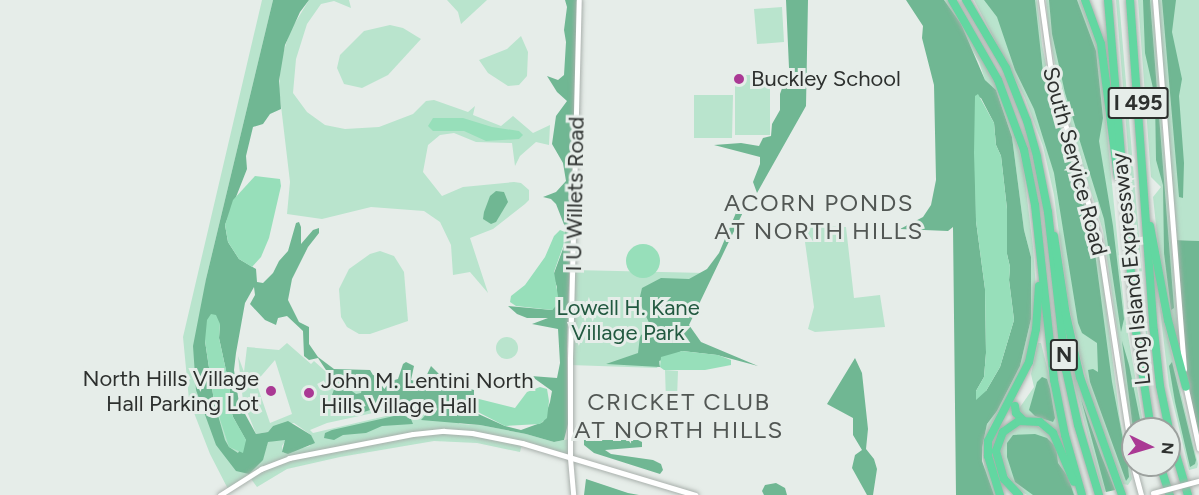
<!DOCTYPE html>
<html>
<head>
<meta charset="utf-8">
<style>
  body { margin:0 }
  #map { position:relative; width:1199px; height:495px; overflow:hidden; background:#e6ede9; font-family:Figtree,sans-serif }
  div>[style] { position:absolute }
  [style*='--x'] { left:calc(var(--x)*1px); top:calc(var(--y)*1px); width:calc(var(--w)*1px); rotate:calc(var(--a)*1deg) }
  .green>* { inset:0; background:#b9e4cd }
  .round { border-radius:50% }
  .forest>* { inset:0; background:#70b793 }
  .water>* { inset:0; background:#97dfba }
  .roads { filter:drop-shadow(0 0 2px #a9b0ac) drop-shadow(0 0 2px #a9b0ac) }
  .tertiary>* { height:5px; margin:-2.5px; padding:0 2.5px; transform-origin:2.5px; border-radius:2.5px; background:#fff }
  .secondary>* { height:5px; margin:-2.5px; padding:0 2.5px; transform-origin:2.5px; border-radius:2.5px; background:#fff }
  .motorway>* { height:8px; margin:-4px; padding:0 4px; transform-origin:4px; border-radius:4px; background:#62d7a1 }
  .bridges { filter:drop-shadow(0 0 2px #a9b0ac) drop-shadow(0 0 2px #a9b0ac) }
  .secondary-bridge>* { height:5px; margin:-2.5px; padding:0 2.5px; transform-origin:2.5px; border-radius:2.5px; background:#fff }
  .dots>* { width:16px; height:16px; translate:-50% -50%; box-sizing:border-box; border:3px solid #e6ede9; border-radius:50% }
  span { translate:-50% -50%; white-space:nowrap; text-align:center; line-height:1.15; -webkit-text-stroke:6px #e6ede9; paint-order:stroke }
  .shield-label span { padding:2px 4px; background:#e6ede9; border:2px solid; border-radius:4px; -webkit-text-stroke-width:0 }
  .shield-label { font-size:21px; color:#2d302e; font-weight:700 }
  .poi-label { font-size:22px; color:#2d302e }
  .left { translate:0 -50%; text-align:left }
  .right { translate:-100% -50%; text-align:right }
  .street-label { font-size:22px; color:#2d302e }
  .park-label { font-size:22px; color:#225940 }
  .neighbourhood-label { font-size:24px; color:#525754; letter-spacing:1.5px }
  .north { position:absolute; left:1121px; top:417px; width:60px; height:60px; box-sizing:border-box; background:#e6ede9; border:2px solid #9ca19e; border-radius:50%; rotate:95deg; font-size:16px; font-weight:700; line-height:24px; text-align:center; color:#2d302e }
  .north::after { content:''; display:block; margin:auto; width:21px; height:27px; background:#aa3994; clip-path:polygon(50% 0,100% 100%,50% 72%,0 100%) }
</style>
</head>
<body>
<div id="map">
  <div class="green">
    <i style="clip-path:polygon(evenodd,262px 0,273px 0,206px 279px,196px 390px,267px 447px,267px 442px,282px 439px,286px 440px,282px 446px,283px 453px,310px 446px,311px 435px,294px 423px,273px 426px,268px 432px,256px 434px,243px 401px,238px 356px,244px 372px,247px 347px,279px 350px,287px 343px,311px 364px,314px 361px,333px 378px,433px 403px,460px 424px,480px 425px,526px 434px,554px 442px,570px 439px,570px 458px,522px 444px,520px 452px,477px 443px,434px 441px,340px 457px,287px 469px,257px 487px,249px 476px,228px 489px,210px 454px,189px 400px,183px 337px,262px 0,275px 360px,292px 414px,270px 423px,256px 382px,275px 360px,262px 0,387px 410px,422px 410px,423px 414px,390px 415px,313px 433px,310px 430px,327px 423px,387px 410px)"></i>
    <i style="clip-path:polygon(309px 0,349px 0,351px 8px,334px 1px,321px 4px,307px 24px,296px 59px,293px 93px,307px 112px,325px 125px,345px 129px,379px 127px,413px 114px,426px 101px,434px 100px,468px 112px,475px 106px,473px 115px,501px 126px,513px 116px,533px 133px,550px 125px,549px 145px,536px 142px,520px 156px,515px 166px,512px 143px,476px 142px,454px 133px,440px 135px,428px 145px,423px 172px,442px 196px,463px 187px,514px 182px,521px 183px,529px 190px,529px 200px,525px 204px,493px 229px,470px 238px,488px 293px,470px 272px,453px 275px,451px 245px,440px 222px,424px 211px,371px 207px,322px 219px,287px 214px,290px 182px,279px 89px,281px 60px,290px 31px)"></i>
    <i style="clip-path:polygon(447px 0,487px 0,461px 24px,458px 12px)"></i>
    <i style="clip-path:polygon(944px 0,948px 0,963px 23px,985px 61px,1005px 102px,1023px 165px,1033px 247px,1036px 289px,1030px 347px,1018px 379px,990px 426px,987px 438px,997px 495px,994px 495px,986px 478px,982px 449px,987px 424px,997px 411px,1020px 366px,1031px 319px,1031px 257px,1024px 230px,1012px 137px,996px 90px,985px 80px,979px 62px)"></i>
    <i style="clip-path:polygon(974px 0,1037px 0,1042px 45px,1053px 98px,1099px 250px,1120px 419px,1132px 479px,1128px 485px,1123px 484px,1092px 401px,1080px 356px,1068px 301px,1054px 195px,1043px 146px,1025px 98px)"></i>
    <i style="clip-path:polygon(1046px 0,1080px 0,1099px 51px,1125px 317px,1144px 429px,1133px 429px,1133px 441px,1103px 231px,1062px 98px,1049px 35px)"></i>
    <i style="clip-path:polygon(1116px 0,1119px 0,1152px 391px,1133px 212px)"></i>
    <i style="clip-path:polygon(1138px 0,1152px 0,1179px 345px,1176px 345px,1158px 244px,1153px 197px,1161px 187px,1151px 177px)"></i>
    <i style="clip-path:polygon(1155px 0,1199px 0,1199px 241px,1174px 240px)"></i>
    <i style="clip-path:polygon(782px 7px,784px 42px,757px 44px,754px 9px)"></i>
    <i style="clip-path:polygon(390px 25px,403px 28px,421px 39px,388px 75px,362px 88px,344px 84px,337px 68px,340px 55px,364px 31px)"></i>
    <i style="clip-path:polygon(521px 36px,528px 52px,527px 76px,519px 85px,508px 86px,488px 73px,479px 60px,507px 49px)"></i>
    <i style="clip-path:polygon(735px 75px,770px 75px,770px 135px,735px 135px)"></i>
    <i style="clip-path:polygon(694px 95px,733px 95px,732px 138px,694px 138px)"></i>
    <i style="clip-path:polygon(807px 226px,846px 227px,854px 298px,880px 295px,885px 327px,815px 332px,808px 329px,814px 307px,805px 242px)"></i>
    <i style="clip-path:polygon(380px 251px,394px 256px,404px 272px,408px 321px,370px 334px,359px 334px,347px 327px,341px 317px,339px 289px,349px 269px,370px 254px)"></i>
    <i style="clip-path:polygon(573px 270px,706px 273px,657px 368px,570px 365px)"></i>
    <i style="clip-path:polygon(1159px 300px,1198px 464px,1197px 468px,1189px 470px,1169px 386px)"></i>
    <i class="round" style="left:496px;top:337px;width:22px;height:22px"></i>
    <i style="clip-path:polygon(1038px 343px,1041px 343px,1047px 367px,1061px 432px,1058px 434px,1046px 422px,1022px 416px,1018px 410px,1034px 387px,1031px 374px)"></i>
    <i style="clip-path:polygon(1069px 349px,1071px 349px,1117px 489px,1104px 492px,1099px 478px,1075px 387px)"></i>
    <i style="clip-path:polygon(665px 370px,678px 371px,677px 398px,666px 402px)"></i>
    <i style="clip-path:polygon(1022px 424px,1033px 424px,1052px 434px,1064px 458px,1075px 495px,1027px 495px,1016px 488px,1003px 468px,1000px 454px,1005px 434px)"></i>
  </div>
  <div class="forest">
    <i style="clip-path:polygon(evenodd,273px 0,309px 0,300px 12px,285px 45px,279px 81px,281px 109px,270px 114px,263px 124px,253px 127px,246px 156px,247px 169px,225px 225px,228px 242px,239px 259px,256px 269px,257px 282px,263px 283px,273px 273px,279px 261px,288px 251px,296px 223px,299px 222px,301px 227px,301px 244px,313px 230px,319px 228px,319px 233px,308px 247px,292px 279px,288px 300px,299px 322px,309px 327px,309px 344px,318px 357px,334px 369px,370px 370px,373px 375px,391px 381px,398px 379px,403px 364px,406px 362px,414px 366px,411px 380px,423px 383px,431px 366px,449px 384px,474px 390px,474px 412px,505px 426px,521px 430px,543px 422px,550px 402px,552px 391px,531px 376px,557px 378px,560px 363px,558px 329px,532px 324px,548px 318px,527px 318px,517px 314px,508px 306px,552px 310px,557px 303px,557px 287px,553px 276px,564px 246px,565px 227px,556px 204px,551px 199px,543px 197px,556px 192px,566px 181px,563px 163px,552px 144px,556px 116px,567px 101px,557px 92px,547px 76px,558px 80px,564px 75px,566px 42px,564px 30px,567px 7px,565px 0,578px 0,567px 349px,568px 424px,564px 440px,554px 442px,526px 434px,480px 425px,421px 420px,429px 411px,429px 406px,423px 405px,398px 409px,385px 405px,352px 416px,339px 416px,335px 412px,337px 402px,332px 395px,336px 384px,345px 386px,356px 394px,361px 393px,362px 388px,351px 377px,337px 377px,328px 373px,318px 358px,309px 360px,304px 356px,303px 331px,287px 316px,278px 318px,276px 325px,265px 320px,250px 304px,255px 295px,254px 287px,245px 303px,236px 353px,234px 370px,239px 403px,256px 434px,268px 432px,273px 426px,288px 421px,311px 435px,315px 443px,288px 454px,282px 452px,285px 440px,268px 442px,263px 460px,249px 474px,236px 471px,216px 445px,196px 390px,193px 346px,206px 279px,273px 0,220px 324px,219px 338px,230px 389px,229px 404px,233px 417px,246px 440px,238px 453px,229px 447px,225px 440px,214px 401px,205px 341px,220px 324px)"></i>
    <i style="clip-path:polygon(786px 0,808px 0,806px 106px,757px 193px,753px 182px,760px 164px,760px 157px,714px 145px,741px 143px,759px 146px,763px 138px,771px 136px,772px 124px,780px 110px,780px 94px,789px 68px)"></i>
    <i style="clip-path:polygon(evenodd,906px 0,944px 0,961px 24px,985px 80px,996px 90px,1012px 137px,1024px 230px,1031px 257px,1031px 319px,1020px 366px,997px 411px,987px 424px,982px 448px,982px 461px,994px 495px,956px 495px,953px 227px,948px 231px,900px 229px,923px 217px,931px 205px,936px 180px,934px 85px,922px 38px,923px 26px,906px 0,975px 96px,981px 98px,994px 123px,996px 145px,1001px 156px,1007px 209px,1007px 254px,1010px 267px,1009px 280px,1014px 320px,1000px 367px,986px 391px,976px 391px,984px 377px,986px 353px,985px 289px,976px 221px,975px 96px)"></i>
    <i style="clip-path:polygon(984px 0,1035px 0,1043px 72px,1092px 230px,1112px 382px,1128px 466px,1129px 477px,1126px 481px,1090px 382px,1088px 370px,1093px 369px,1098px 372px,1097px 343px,1082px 333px,1078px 323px,1054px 173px,1034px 109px,1015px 70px,997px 17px)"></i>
    <i style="clip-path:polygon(1049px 0,1077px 0,1096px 51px,1103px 118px,1099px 141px,1113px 226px,1124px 319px,1121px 332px,1104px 219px,1065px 93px,1052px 34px)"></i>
    <i style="clip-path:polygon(1143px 0,1150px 0,1174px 308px,1171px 310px,1164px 253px,1163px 185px,1156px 160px,1155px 97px,1145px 53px)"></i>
    <i style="clip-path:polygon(1162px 0,1176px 0,1172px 32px,1182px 79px,1179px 96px,1184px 163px,1183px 198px,1179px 197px)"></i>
    <i style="clip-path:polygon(496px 191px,504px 192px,508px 202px,496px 222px,491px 224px,483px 219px,484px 212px,490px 196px)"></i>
    <i style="clip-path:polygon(741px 201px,746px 206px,689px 325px,701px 342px,758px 366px,717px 355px,682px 351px,659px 361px,660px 367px,606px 364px,638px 353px,640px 336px,651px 327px,639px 301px,642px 288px,661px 278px,689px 279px,707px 269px,719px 253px)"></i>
    <i style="clip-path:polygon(1174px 240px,1199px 241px,1199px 449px,1186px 387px)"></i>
    <i style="clip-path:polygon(1122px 341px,1129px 365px,1142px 429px,1133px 429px)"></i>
    <i style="clip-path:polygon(855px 358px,862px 373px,868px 429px,866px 449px,874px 459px,877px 469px,873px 495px,867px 495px,852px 468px,855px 455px,862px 450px,853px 435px,853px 418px,827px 404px)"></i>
    <i style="clip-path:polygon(1172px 362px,1196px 460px,1195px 464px,1190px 467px,1175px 402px,1169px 366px)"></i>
    <i style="clip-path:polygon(1042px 377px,1047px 379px,1050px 389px,1055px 418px,1053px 422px,1035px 416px,1029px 410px,1037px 382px)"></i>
    <i style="clip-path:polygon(1081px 399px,1101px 455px,1115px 490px,1106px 492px)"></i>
    <i style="clip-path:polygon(394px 416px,405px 416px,411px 419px,413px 424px,382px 426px,366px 433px,343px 435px,334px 440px,324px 438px,325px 433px,332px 430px)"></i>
    <i style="clip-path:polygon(1035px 434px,1047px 438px,1056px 447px,1058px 463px,1068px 477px,1074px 495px,1033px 495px,1015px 482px,1007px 457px,1007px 443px,1013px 435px)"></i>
    <i style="clip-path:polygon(584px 440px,638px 440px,642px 442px,642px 447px,605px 450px,611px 454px,653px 460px,661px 464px,663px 470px,660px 474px,594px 453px,584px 445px)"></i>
    <i style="clip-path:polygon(586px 479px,628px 493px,639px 495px,584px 495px)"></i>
    <i style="clip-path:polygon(776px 483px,785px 488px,787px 495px,764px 495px,762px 491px,765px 485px)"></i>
  </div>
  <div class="water">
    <i style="clip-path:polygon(978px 94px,994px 123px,996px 145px,1001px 156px,1007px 209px,1007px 254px,1010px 267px,1009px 280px,1014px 320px,1000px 367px,986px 391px,976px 400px,976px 391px,984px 377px,986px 353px,985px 289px,976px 221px,974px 153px,975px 96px)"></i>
    <i style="clip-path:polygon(433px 118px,463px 118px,492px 127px,519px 131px,523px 135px,519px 139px,486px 141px,464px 131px,433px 131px,428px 126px)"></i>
    <i style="clip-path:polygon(255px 176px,280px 179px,281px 186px,269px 238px,261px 257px,252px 267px,239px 259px,228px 242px,225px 225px,233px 200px)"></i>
    <i style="clip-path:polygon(560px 230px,565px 232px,566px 238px,554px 272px,558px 296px,556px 306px,552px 310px,516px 306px,510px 302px,511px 296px,525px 285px,545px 257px,554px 236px)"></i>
    <i class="round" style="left:626px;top:244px;width:34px;height:34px"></i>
    <i style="clip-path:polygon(211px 314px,216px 315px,220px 324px,219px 338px,230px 389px,229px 404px,233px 417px,246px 440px,243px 453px,229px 447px,214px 401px,205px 341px,207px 320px)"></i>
    <i style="clip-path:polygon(682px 351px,718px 355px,731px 360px,731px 365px,705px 370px,664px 370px,660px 367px,661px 357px)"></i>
    <i style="clip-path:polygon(540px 387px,547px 389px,549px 401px,547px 418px,540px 424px,505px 426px,472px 409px,475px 398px,515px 408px,527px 392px)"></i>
  </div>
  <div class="roads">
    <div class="tertiary">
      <i style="--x:570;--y:458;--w:100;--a:-90"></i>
      <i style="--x:570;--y:358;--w:358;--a:-88.6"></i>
    </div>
    <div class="secondary">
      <i style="--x:1041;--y:0;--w:80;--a:82.1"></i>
      <i style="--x:1052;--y:79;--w:169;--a:73.8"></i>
      <i style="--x:1099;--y:241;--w:226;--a:81.3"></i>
      <i style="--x:1155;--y:0;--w:370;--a:85.5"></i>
      <i style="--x:1185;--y:384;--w:66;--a:77.8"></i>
      <i style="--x:570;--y:458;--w:37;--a:85"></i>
      <i style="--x:1133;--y:465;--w:31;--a:75"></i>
      <i style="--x:220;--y:495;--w:49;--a:-32.4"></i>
      <i style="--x:261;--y:469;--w:30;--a:-21"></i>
      <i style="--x:289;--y:458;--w:126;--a:-11"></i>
      <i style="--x:413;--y:434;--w:31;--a:-6"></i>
      <i style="--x:444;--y:431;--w:28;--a:4"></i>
      <i style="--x:472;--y:433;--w:51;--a:11.3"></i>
      <i style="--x:522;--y:443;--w:181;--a:16.7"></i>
    </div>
    <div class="motorway">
      <i style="--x:952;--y:0;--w:92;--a:60.1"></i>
      <i style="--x:998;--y:80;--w:75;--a:69.6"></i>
      <i style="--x:1024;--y:150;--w:56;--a:78.7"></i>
      <i style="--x:1035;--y:205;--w:176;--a:83.8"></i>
      <i style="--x:1054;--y:380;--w:56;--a:78.7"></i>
      <i style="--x:1065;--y:435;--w:62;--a:74.2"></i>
      <i style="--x:966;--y:0;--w:79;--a:59.5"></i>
      <i style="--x:1006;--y:68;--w:57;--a:68.4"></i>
      <i style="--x:1027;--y:121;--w:37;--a:74"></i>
      <i style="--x:1037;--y:157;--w:56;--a:78.7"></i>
      <i style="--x:1048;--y:212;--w:159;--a:83.5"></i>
      <i style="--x:1066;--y:370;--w:56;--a:77.7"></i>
      <i style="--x:1078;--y:425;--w:73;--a:73.3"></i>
      <i style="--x:1085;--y:0;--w:47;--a:70"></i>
      <i style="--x:1101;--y:44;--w:133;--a:82.7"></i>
      <i style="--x:1108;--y:0;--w:332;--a:85.2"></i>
      <i style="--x:1136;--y:331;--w:99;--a:81.3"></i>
      <i style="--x:1130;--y:0;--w:332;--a:85.9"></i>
      <i style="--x:1154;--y:331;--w:55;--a:83.8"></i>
      <i style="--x:1160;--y:386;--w:44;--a:78.2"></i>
      <i style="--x:1150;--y:226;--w:96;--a:79.2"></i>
      <i style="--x:1168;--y:320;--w:69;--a:75"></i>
      <i style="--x:1054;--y:236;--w:80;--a:81.4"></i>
      <i style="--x:1066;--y:315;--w:64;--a:77.3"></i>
      <i style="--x:1080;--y:377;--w:125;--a:70.4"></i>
      <i style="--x:1015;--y:406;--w:7;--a:82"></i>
      <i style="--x:1016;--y:413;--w:11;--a:45"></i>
      <i style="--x:1169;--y:431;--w:67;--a:73.5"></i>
      <i style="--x:1160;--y:465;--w:32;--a:72"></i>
      <i style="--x:1000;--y:495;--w:41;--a:-107.1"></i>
      <i style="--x:988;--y:456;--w:15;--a:-90"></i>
      <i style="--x:988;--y:441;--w:89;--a:-62.6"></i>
      <i style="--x:1029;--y:362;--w:34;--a:-78"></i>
      <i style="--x:1036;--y:329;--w:43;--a:-86"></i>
      <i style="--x:1019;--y:495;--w:22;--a:-133"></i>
      <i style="--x:1004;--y:479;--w:29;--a:-106"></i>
      <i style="--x:996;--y:451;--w:20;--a:-70"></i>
      <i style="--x:1003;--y:432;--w:19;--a:-35"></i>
      <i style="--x:1019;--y:421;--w:21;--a:3"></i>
      <i style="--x:1040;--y:422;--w:17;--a:40"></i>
      <i style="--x:1053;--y:433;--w:53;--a:66.8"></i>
    </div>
  </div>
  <div class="bridges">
    <div class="secondary-bridge">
      <i style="--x:1153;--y:493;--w:47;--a:-14.9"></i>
    </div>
  </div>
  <div class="dots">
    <i style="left:739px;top:79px;background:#aa3994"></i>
    <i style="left:271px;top:391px;background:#aa3994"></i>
    <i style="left:309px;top:393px;background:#aa3994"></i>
  </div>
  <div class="shield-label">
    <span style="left:1138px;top:103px">I 495</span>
    <span style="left:1064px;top:355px">N</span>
  </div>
  <div class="poi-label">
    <span class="left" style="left:751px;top:79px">Buckley School</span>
    <span class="right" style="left:259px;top:391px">North Hills Village<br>Hall Parking Lot</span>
    <span class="left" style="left:321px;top:393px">John M. Lentini North<br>Hills Village Hall</span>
  </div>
  <div class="street-label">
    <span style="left:1075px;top:161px;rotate:75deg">South Service Road</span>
    <span style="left:575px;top:194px;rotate:-89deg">I U Willets Road</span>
    <span style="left:1131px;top:269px;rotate:-96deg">Long Island Expressway</span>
  </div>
  <div class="park-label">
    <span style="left:628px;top:320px">Lowell H. Kane<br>Village Park</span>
  </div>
  <div class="neighbourhood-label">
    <span style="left:819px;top:217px">ACORN PONDS<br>AT NORTH HILLS</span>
    <span style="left:679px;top:416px">CRICKET CLUB<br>AT NORTH HILLS</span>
  </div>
  <div class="north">N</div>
</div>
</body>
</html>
